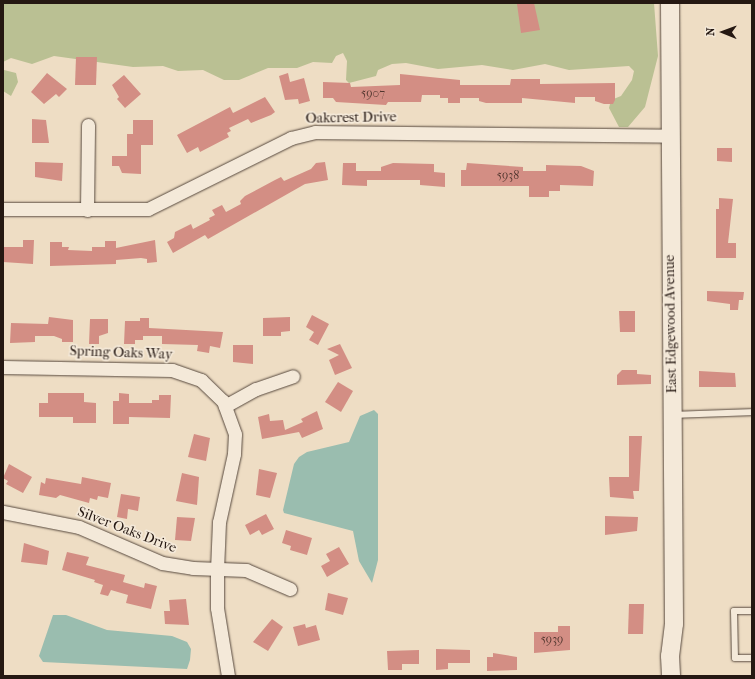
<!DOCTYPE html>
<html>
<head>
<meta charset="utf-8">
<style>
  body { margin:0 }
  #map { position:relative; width:755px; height:679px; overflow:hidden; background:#eeddc4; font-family:"IM FELL French Canon",serif }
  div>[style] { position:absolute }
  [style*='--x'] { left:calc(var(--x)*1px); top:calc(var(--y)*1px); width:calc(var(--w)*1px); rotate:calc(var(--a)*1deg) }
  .green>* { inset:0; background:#bac093 }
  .water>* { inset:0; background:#9abdaf }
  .building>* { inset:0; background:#d38e84 }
  .roads { filter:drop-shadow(0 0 1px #57493e) drop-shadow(0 0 1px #57493e) }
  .lane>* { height:6px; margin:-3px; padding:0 3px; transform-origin:3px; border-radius:3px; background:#f4e9d9 }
  .street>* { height:13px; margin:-6.5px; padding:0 6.5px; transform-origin:6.5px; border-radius:6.5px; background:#f4e9d9 }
  .secondary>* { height:18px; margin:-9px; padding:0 9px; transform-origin:9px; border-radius:9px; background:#f4e9d9 }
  span { translate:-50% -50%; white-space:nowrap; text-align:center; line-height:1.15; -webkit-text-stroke:3.5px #f4e9d9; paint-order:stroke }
  .number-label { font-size:12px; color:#50362e }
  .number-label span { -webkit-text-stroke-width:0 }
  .street-label { font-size:14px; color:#251812 }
  .frame { position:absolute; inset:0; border:4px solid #251812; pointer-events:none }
  .north { position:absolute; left:703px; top:12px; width:40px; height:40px; -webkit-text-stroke:3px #f4e9d9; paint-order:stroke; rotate:271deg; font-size:11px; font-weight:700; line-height:16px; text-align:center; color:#251812 }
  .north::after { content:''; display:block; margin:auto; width:14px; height:18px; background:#251812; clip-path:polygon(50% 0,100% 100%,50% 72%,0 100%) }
</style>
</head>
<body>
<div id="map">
  <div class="green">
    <i style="clip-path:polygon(3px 3px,654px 3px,658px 56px,645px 107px,628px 127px,619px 127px,609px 108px,611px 100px,621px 96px,632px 80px,634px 71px,629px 66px,569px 70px,545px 64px,513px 70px,482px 65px,438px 69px,406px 63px,392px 64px,378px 70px,376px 76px,349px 83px,346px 80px,347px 61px,343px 53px,336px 56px,332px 63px,313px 62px,297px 68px,268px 68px,239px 80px,224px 80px,203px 70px,178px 71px,163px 66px,133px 67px,54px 56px,32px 64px,11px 58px,3px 62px)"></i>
    <i style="clip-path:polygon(3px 62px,4px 70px,16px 73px,18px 82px,11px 96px,3px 91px)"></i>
  </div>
  <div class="water">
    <i style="clip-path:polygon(374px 410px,378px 414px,378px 560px,372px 583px,359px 561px,353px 531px,284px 513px,283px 510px,294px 464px,299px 457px,307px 452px,349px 442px,360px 416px)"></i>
    <i style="clip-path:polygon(53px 615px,66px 615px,107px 630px,172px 636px,187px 642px,191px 649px,190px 660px,187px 669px,43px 662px,39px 656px)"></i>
  </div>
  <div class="building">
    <i style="clip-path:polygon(522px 3px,534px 3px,540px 30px,521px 33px,517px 4px)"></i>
    <i style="clip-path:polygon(76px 57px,97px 57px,96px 85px,75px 85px)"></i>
    <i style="clip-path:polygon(47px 73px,67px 89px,59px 97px,56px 94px,44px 104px,31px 92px)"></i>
    <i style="clip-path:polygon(288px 73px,290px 82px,304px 78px,310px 101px,299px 104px,298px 99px,285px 100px,279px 76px)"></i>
    <i style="clip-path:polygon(400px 74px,460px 80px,460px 85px,510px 85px,511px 79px,540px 79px,540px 84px,615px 83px,615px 100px,613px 104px,604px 104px,595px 101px,595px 97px,575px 97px,575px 103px,522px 98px,522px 103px,486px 103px,479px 101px,479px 98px,460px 98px,460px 103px,448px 103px,448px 98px,440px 98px,440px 95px,422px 95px,421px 102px,388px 102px,386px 105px,336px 102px,333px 98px,323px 98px,323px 82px,350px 83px,351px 87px,400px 85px)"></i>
    <i style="clip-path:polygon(124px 75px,141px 94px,125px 108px,117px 99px,119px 97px,112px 85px)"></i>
    <i style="clip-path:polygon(265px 97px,275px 112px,271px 115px,251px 123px,248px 119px,229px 128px,231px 131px,227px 133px,229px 137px,200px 152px,198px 147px,187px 153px,177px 135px,230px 107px,233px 113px)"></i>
    <i style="clip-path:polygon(32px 119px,46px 120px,49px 143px,32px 143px)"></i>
    <i style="clip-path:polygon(133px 120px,153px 120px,153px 145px,141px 145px,141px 174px,122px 173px,119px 166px,112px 166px,112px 156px,127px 156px,127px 134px,133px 134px)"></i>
    <i style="clip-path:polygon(717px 148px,732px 148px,732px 162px,717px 161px)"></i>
    <i style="clip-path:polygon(35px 162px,63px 163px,62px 181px,35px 177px)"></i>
    <i style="clip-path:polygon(325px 162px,328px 180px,305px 184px,208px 239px,205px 235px,173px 253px,167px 242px,174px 238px,175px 232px,191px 224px,193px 229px,210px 220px,209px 218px,215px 215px,212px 210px,222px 205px,226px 212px,241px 204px,240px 201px,245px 196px,275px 180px,281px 177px,284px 181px,311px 169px,316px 163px)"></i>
    <i style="clip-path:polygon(343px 163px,356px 163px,356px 171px,381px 171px,381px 167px,393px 163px,434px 164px,434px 172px,445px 173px,445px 187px,420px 185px,420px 180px,367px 180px,367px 186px,342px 185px)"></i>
    <i style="clip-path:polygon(467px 163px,523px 167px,523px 171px,546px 171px,546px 165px,581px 166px,594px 171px,593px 186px,560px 185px,560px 191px,549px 191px,549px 197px,529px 197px,529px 186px,461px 186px,461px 170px,466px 170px)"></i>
    <i style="clip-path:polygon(719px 198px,733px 199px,728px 243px,736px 243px,736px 258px,716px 258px,716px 209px,719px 209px)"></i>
    <i style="clip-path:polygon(23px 240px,34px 240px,33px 264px,3px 262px,3px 247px,23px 247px)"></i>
    <i style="clip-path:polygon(155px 240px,157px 262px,147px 263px,147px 259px,141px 258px,116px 260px,116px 264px,50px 266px,50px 242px,62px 242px,62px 247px,69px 247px,68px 250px,92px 251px,92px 247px,105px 247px,105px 241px,116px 241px,116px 248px)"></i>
    <i style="clip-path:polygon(707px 291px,744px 292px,743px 300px,739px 300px,738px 310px,730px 310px,730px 304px,707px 301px)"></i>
    <i style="clip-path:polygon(619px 311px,635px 311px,635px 332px,620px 332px)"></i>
    <i style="clip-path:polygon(312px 315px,329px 324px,318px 345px,309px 340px,314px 332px,306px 327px)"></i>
    <i style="clip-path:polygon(49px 317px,73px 320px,73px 342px,62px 342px,62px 339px,54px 336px,35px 336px,35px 342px,10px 343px,11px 323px,48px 324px)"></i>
    <i style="clip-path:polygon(290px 317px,290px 331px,281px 332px,281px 336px,263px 336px,263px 318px)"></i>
    <i style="clip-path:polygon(140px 318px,149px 318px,149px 328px,223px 332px,220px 348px,210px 346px,209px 353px,197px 351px,198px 345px,162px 344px,162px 336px,143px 336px,143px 340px,135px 340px,135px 344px,124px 344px,125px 321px,140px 321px)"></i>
    <i style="clip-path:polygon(90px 319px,108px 319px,108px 333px,99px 336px,99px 344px,89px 344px)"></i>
    <i style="clip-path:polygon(340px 344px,352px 368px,335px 375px,329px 360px,339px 355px,327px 349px)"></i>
    <i style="clip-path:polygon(233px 345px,253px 345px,253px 364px,233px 362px)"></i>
    <i style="clip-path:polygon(622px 370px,637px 370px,637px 374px,651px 375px,651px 384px,617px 385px,617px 375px)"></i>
    <i style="clip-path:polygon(699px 371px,735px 373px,736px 387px,699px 387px)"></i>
    <i style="clip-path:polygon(338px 382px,353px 391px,341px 412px,325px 402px)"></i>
    <i style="clip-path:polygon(48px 393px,84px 393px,84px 402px,96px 403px,96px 423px,73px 423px,73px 417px,39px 417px,39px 403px,48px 403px)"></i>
    <i style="clip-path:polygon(119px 393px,129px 394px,129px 403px,152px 403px,152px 400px,159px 400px,159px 395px,171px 395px,170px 418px,129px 417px,129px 424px,113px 424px,113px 401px,119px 401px)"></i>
    <i style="clip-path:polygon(317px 411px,323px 429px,302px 438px,299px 432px,262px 439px,258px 417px,269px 414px,270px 421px,283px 420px,285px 430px,303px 422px,301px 419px)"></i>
    <i style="clip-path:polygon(194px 434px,210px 438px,206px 461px,188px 457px)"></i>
    <i style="clip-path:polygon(629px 436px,642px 436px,639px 491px,633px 491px,634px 499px,610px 497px,609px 477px,629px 477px)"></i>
    <i style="clip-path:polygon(9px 464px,32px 477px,23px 493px,6px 484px,8px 481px,3px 478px)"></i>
    <i style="clip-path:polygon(259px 469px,277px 473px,270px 498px,256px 495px)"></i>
    <i style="clip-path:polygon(182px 473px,199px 477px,197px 505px,176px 501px)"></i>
    <i style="clip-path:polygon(82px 477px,111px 483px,108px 498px,98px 496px,97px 500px,90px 498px,89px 503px,60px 495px,56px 498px,39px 495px,41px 482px,45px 484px,46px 478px,81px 484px)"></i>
    <i style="clip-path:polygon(121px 494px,140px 497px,138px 511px,128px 509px,127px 519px,117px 517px)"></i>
    <i style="clip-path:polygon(266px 514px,274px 529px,262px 535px,259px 530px,250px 535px,245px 525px)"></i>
    <i style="clip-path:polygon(605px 516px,638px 517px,637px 531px,605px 535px)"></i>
    <i style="clip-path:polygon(177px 517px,195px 518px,191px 541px,175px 540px)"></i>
    <i style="clip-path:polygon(286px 530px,312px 538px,307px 555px,290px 550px,291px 546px,282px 543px)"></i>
    <i style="clip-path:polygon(24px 543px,49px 551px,47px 565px,21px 562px)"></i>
    <i style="clip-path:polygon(339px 547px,349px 564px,327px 577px,321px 566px,330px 561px,326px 554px)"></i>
    <i style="clip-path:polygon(67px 552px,89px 557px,86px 565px,125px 575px,123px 582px,144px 588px,145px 583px,157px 586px,151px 609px,126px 603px,128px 595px,111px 590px,108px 596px,100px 594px,103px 585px,94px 582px,95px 580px,62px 570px)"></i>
    <i style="clip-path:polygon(328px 593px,348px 598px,343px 615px,325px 610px)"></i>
    <i style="clip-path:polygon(186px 599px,189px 625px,165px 624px,164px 611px,170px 611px,169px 600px)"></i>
    <i style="clip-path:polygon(629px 604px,644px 604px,643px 634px,628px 634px)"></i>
    <i style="clip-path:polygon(272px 619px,283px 627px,268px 651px,253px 642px)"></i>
    <i style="clip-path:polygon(305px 624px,306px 628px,316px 625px,320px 640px,298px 646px,293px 627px)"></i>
    <i style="clip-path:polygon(558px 626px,570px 626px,570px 650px,534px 653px,534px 632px,558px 632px)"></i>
    <i style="clip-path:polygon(436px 649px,470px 650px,470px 663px,448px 663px,448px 669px,436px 670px)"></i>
    <i style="clip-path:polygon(419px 650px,419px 664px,402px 664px,402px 670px,388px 670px,387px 651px)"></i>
    <i style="clip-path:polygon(493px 653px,517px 657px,517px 670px,487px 671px,487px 657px,493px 657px)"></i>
  </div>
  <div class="roads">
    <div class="lane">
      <i style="--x:674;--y:415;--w:78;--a:-2.2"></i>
      <i style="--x:752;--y:611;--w:18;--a:180"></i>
      <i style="--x:734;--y:611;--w:47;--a:88.8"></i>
      <i style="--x:735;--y:658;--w:17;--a:0"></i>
    </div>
    <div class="street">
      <i style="--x:3;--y:209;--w:145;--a:0"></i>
      <i style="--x:148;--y:209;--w:160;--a:-26.4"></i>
      <i style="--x:291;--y:138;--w:25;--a:-14"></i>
      <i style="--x:315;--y:132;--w:355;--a:0.6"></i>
      <i style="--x:87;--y:210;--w:85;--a:-89.3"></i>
      <i style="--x:3;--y:367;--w:169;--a:1"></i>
      <i style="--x:172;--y:370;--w:31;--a:19"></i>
      <i style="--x:201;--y:380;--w:30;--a:44"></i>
      <i style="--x:223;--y:401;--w:35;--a:70"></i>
      <i style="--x:235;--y:434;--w:20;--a:93"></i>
      <i style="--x:234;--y:454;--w:70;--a:102.4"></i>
      <i style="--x:219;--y:522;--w:47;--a:92.4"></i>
      <i style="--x:217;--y:569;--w:39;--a:90"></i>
      <i style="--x:217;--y:608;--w:69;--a:80.8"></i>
      <i style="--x:225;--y:406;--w:35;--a:-29"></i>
      <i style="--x:256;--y:389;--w:39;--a:-19"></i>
      <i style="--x:3;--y:512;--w:77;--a:11.2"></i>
      <i style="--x:79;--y:527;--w:90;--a:23.4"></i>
      <i style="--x:162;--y:563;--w:31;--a:9"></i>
      <i style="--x:193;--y:568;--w:53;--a:2.2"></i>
      <i style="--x:246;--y:570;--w:48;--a:23.4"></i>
    </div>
    <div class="secondary">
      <i style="--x:670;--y:3;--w:621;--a:89.63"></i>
      <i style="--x:674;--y:624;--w:32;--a:97"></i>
      <i style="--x:670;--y:656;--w:20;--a:87"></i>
    </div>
  </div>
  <div class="number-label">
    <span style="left:373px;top:94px">5907</span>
    <span style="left:508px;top:176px">5938</span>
    <span style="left:552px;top:640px">5939</span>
  </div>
  <div class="street-label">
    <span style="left:351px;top:118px;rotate:-1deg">Oakcrest Drive</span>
    <span style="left:671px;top:324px;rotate:-91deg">East Edgewood Avenue</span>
    <span style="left:121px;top:353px;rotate:2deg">Spring Oaks Way</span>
    <span style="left:127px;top:530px;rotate:21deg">Silver Oaks Drive</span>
  </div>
  <div class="frame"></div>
  <div class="north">N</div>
</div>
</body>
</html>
